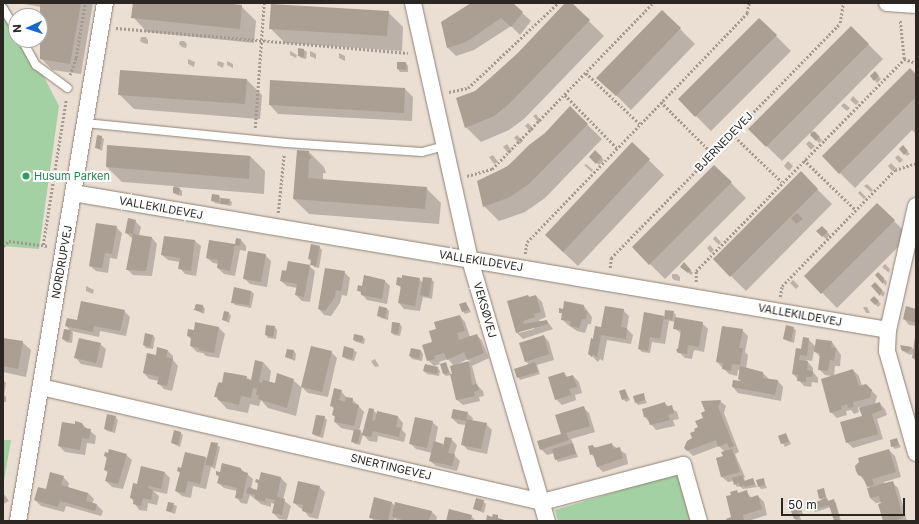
<!DOCTYPE html>
<html>
<head>
<meta charset="utf-8">
<style>
  body { margin:0 }
  #map { position:relative; width:919px; height:524px; overflow:hidden; background:#ebded2; font-family:Inter,sans-serif }
  div>[style] { position:absolute }
  [style*='--x'] { left:calc(var(--x)*1px); top:calc(var(--y)*1px); width:calc(var(--w)*1px); rotate:calc(var(--a)*1deg) }
  .green>* { inset:0; background:#a4d1a3 }
  .shadow>* { inset:0; background:#0003 }
  .building>* { inset:0; background:#ab9f94 }
  .path>* { height:2.5px; margin-top:-1.25px; transform-origin:0; background:repeating-linear-gradient(90deg,#a39990 0 2px,transparent 0 4px) }
  .roads { filter:drop-shadow(0 0 1px #8d8176) drop-shadow(0 0 1px #8d8176) }
  .lane>* { height:8px; margin:-4px; padding:0 4px; transform-origin:4px; border-radius:4px; background:#fff }
  .street>* { height:16px; margin:-8px; padding:0 8px; transform-origin:8px; border-radius:8px; background:#fff }
  .dots>* { width:11px; height:11px; translate:-50% -50%; box-sizing:border-box; border:2px solid #fff; border-radius:50% }
  span { translate:-50% -50%; white-space:nowrap; text-align:center; line-height:1.15; -webkit-text-stroke:4px #fff; paint-order:stroke }
  .street-label { font-size:11px; color:#2b2622 }
  .leisure-label { font-size:11px; color:#27864d }
  .left { translate:0 -50%; text-align:left }
  .frame { position:absolute; inset:0; border:4px solid #2b2622; pointer-events:none }
  .north { position:absolute; left:8px; top:8px; width:40px; height:40px; box-sizing:border-box; background:#fff; border:1px solid #aaa8a7; border-radius:50%; rotate:267deg; font-size:11px; font-weight:700; line-height:16px; text-align:center; color:#2b2622 }
  .north::after { content:''; display:block; margin:auto; width:14px; height:18px; background:#1767d1; clip-path:polygon(50% 0,100% 100%,50% 72%,0 100%) }
  .scale { position:absolute; left:781px; top:498px; width:124px; height:18px; box-sizing:border-box; border:2px solid #2b2622; border-top:0; padding-left:5px; font-size:12px; line-height:14px; white-space:nowrap; color:#2b2622; -webkit-text-stroke:3px #fff; paint-order:stroke }
</style>
</head>
<body>
<div id="map">
  <div class="green">
    <i style="clip-path:polygon(3px 3px,6px 3px,16px 22px,16px 40px,25px 40px,59px 106px,39px 249px,3px 246px)"></i>
    <i style="clip-path:polygon(3px 440px,11px 440px,3px 486px)"></i>
    <i style="clip-path:polygon(679px 473px,693px 521px,558px 521px,555px 510px)"></i>
  </div>
  <div class="shadow">
    <i style="clip-path:polygon(19px 3px,93px 3px,81px 74px,52px 70px,41px 58px,41px 7px)"></i>
    <i style="clip-path:polygon(134px 3px,213px 3px,241px 6px,256px 21px,254px 43px,147px 32px,133px 17px)"></i>
    <i style="clip-path:polygon(473px 3px,511px 3px,531px 21px,520px 35px,511px 26px,474px 50px,456px 56px,448px 48px)"></i>
    <i style="clip-path:polygon(566px 3px,570px 3px,604px 36px,524px 119px,509px 130px,481px 142px,466px 127px,475px 92px,518px 53px)"></i>
    <i style="clip-path:polygon(662px 11px,695px 44px,631px 110px,613px 92px)"></i>
    <i style="clip-path:polygon(388px 12px,403px 27px,402px 51px,285px 43px,270px 28px)"></i>
    <i style="clip-path:polygon(759px 19px,791px 51px,711px 131px,679px 99px)"></i>
    <i style="clip-path:polygon(851px 27px,883px 59px,812px 131px,822px 140px,819px 143px,810px 133px,782px 161px,749px 129px)"></i>
    <i style="clip-path:polygon(141px 37px,146px 37px,148px 40px,148px 44px,143px 43px,140px 41px)"></i>
    <i style="clip-path:polygon(180px 41px,184px 41px,187px 44px,186px 48px,182px 47px,179px 44px)"></i>
    <i style="clip-path:polygon(304px 50px,307px 52px,306px 59px,301px 58px,299px 56px)"></i>
    <i style="clip-path:polygon(290px 51px,297px 55px,296px 58px,290px 55px)"></i>
    <i style="clip-path:polygon(310px 51px,316px 54px,316px 59px,310px 56px)"></i>
    <i style="clip-path:polygon(339px 53px,345px 56px,345px 61px,339px 58px)"></i>
    <i style="clip-path:polygon(188px 59px,195px 62px,194px 67px,188px 64px)"></i>
    <i style="clip-path:polygon(218px 61px,224px 63px,223px 68px,217px 65px)"></i>
    <i style="clip-path:polygon(227px 61px,233px 64px,233px 68px,227px 65px)"></i>
    <i style="clip-path:polygon(406px 63px,408px 66px,408px 72px,400px 72px,398px 69px)"></i>
    <i style="clip-path:polygon(875px 73px,881px 79px,877px 83px,871px 76px)"></i>
    <i style="clip-path:polygon(916px 75px,916px 134px,912px 130px,855px 188px,823px 156px)"></i>
    <i style="clip-path:polygon(247px 80px,262px 95px,260px 119px,134px 109px,119px 94px)"></i>
    <i style="clip-path:polygon(405px 89px,413px 97px,412px 121px,278px 114px,270px 105px)"></i>
    <i style="clip-path:polygon(853px 96px,859px 102px,856px 105px,850px 100px)"></i>
    <i style="clip-path:polygon(844px 103px,850px 108px,847px 111px,841px 106px)"></i>
    <i style="clip-path:polygon(570px 108px,602px 139px,545px 198px,525px 212px,499px 221px,484px 206px,500px 172px,546px 134px)"></i>
    <i style="clip-path:polygon(536px 114px,541px 121px,539px 123px,533px 116px)"></i>
    <i style="clip-path:polygon(528px 123px,534px 129px,531px 132px,525px 126px)"></i>
    <i style="clip-path:polygon(517px 135px,523px 141px,520px 144px,514px 138px)"></i>
    <i style="clip-path:polygon(101px 137px,104px 139px,102px 151px,96px 148px)"></i>
    <i style="clip-path:polygon(809px 141px,815px 146px,811px 150px,806px 144px)"></i>
    <i style="clip-path:polygon(507px 144px,512px 151px,509px 154px,503px 147px)"></i>
    <i style="clip-path:polygon(632px 144px,664px 175px,578px 266px,561px 250px)"></i>
    <i style="clip-path:polygon(108px 146px,250px 156px,265px 171px,264px 194px,178px 187px,182px 191px,182px 196px,177px 195px,174px 193px,174px 186px,122px 182px,107px 167px)"></i>
    <i style="clip-path:polygon(903px 147px,910px 154px,907px 156px,900px 149px)"></i>
    <i style="clip-path:polygon(298px 151px,309px 152px,324px 167px,326px 173px,323px 173px,323px 180px,426px 188px,441px 203px,439px 224px,309px 214px,294px 199px)"></i>
    <i style="clip-path:polygon(595px 152px,604px 160px,599px 165px,590px 157px)"></i>
    <i style="clip-path:polygon(493px 155px,498px 162px,494px 164px,489px 157px)"></i>
    <i style="clip-path:polygon(898px 155px,903px 160px,900px 163px,895px 158px)"></i>
    <i style="clip-path:polygon(788px 161px,793px 166px,789px 171px,784px 166px)"></i>
    <i style="clip-path:polygon(891px 163px,896px 168px,892px 171px,888px 166px)"></i>
    <i style="clip-path:polygon(586px 164px,593px 170px,592px 172px,584px 165px)"></i>
    <i style="clip-path:polygon(714px 166px,746px 198px,665px 279px,633px 247px)"></i>
    <i style="clip-path:polygon(801px 173px,832px 204px,746px 291px,714px 259px)"></i>
    <i style="clip-path:polygon(867px 184px,873px 190px,871px 192px,864px 186px)"></i>
    <i style="clip-path:polygon(860px 191px,866px 197px,864px 199px,858px 193px)"></i>
    <i style="clip-path:polygon(219px 196px,222px 199px,229px 200px,232px 202px,231px 206px,215px 203px,213px 201px)"></i>
    <i style="clip-path:polygon(877px 204px,909px 236px,837px 308px,806px 276px)"></i>
    <i style="clip-path:polygon(135px 221px,141px 227px,139px 236px,152px 238px,157px 244px,152px 276px,133px 275px,127px 269px,133px 239px,126px 233px)"></i>
    <i style="clip-path:polygon(116px 227px,122px 233px,117px 259px,110px 258px,108px 273px,96px 271px,90px 266px)"></i>
    <i style="clip-path:polygon(822px 227px,830px 235px,826px 239px,818px 231px)"></i>
    <i style="clip-path:polygon(715px 236px,721px 242px,719px 245px,713px 239px)"></i>
    <i style="clip-path:polygon(165px 237px,195px 241px,201px 246px,196px 276px,185px 274px,180px 268px,180px 262px,168px 260px,162px 255px)"></i>
    <i style="clip-path:polygon(241px 240px,246px 246px,246px 251px,240px 250px,235px 276px,224px 274px,218px 268px,219px 264px,213px 263px,207px 258px,210px 241px,235px 245px)"></i>
    <i style="clip-path:polygon(710px 245px,714px 250px,711px 253px,707px 248px)"></i>
    <i style="clip-path:polygon(319px 247px,322px 250px,319px 268px,314px 267px,310px 259px)"></i>
    <i style="clip-path:polygon(265px 255px,271px 261px,267px 287px,250px 284px,244px 278px)"></i>
    <i style="clip-path:polygon(684px 263px,693px 273px,691px 275px,684px 269px)"></i>
    <i style="clip-path:polygon(885px 264px,890px 269px,889px 273px,882px 267px)"></i>
    <i style="clip-path:polygon(309px 266px,315px 271px,310px 302px,302px 301px,296px 295px,297px 288px,287px 286px,281px 281px,287px 272px)"></i>
    <i style="clip-path:polygon(344px 272px,350px 278px,347px 296px,342px 295px,340px 303px,331px 316px,324px 315px,319px 309px)"></i>
    <i style="clip-path:polygon(878px 273px,887px 282px,886px 286px,876px 275px)"></i>
    <i style="clip-path:polygon(672px 274px,677px 274px,680px 277px,680px 281px,674px 280px,672px 278px)"></i>
    <i style="clip-path:polygon(419px 279px,423px 283px,431px 279px,434px 282px,432px 299px,423px 297px,420px 311px,404px 309px,399px 303px,401px 288px,397px 284px)"></i>
    <i style="clip-path:polygon(793px 280px,799px 286px,796px 289px,790px 283px)"></i>
    <i style="clip-path:polygon(385px 281px,390px 286px,387px 304px,367px 300px,358px 290px,363px 287px)"></i>
    <i style="clip-path:polygon(875px 283px,885px 293px,883px 297px,873px 286px)"></i>
    <i style="clip-path:polygon(86px 286px,94px 290px,93px 294px,86px 291px)"></i>
    <i style="clip-path:polygon(251px 291px,254px 294px,251px 308px,235px 305px,233px 302px)"></i>
    <i style="clip-path:polygon(evenodd,528px 296px,530px 298px,536px 296px,542px 302px,546px 317px,539px 320px,540px 322px,547px 321px,553px 329px,523px 339px,517px 333px,508px 302px,528px 296px,534px 327px,534px 329px,519px 333px,519px 331px,534px 327px)"></i>
    <i style="clip-path:polygon(874px 297px,881px 304px,878px 307px,871px 300px)"></i>
    <i style="clip-path:polygon(466px 303px,471px 312px,465px 314px,463px 311px)"></i>
    <i style="clip-path:polygon(203px 306px,205px 309px,204px 314px,195px 310px)"></i>
    <i style="clip-path:polygon(584px 306px,592px 317px,591px 324px,588px 324px,585px 333px,577px 331px,568px 325px,562px 319px,563px 315px,560px 312px)"></i>
    <i style="clip-path:polygon(863px 307px,867px 307px,870px 313px,866px 313px)"></i>
    <i style="clip-path:polygon(387px 309px,389px 311px,388px 320px,381px 318px,379px 316px)"></i>
    <i style="clip-path:polygon(623px 310px,629px 316px,627px 329px,633px 335px,631px 344px,607px 340px,603px 361px,600px 359px,598px 362px,589px 353px,596px 327px,602px 328px)"></i>
    <i style="clip-path:polygon(916px 310px,916px 326px,909px 325px,904px 319px)"></i>
    <i style="clip-path:polygon(124px 311px,130px 317px,126px 336px,100px 331px,99px 337px,71px 331px,73px 333px,72px 343px,66px 342px,63px 339px,65px 330px,71px 331px,66px 326px)"></i>
    <i style="clip-path:polygon(673px 312px,676px 315px,675px 318px,702px 323px,708px 329px,704px 352px,694px 350px,692px 359px,685px 358px,679px 352px,682px 334px,674px 328px,676px 322px,669px 321px,665px 344px,652px 342px,650px 353px,642px 352px,639px 349px,663px 317px,665px 319px)"></i>
    <i style="clip-path:polygon(229px 313px,231px 316px,229px 323px,223px 320px)"></i>
    <i style="clip-path:polygon(460px 316px,465px 322px,470px 337px,477px 335px,482px 341px,489px 358px,472px 366px,477px 385px,483px 391px,484px 396px,479px 397px,480px 401px,463px 405px,457px 400px,451px 366px,470px 362px,468px 359px,454px 366px,448px 359px,439px 362px,440px 364px,434px 366px,428px 360px,437px 330px)"></i>
    <i style="clip-path:polygon(196px 323px,219px 328px,225px 334px,219px 358px,206px 356px,203px 353px,197px 352px,191px 346px,192px 340px,188px 336px,194px 331px)"></i>
    <i style="clip-path:polygon(400px 324px,402px 327px,400px 336px,394px 335px,392px 333px)"></i>
    <i style="clip-path:polygon(275px 327px,277px 330px,276px 339px,268px 338px,266px 335px)"></i>
    <i style="clip-path:polygon(793px 328px,796px 330px,794px 343px,787px 341px,784px 339px)"></i>
    <i style="clip-path:polygon(742px 330px,748px 336px,745px 352px,748px 355px,746px 369px,763px 373px,769px 379px,778px 381px,783px 387px,781px 401px,738px 393px,733px 387px,743px 382px,741px 370px,738px 370px,737px 376px,729px 374px,717px 362px)"></i>
    <i style="clip-path:polygon(153px 335px,155px 338px,153px 349px,146px 348px,144px 345px)"></i>
    <i style="clip-path:polygon(544px 336px,549px 342px,554px 360px,537px 365px,540px 374px,520px 380px,515px 369px,529px 365px,526px 361px)"></i>
    <i style="clip-path:polygon(363px 337px,365px 339px,364px 344px,356px 342px,354px 340px)"></i>
    <i style="clip-path:polygon(3px 339px,22px 342px,31px 350px,26px 377px,3px 372px)"></i>
    <i style="clip-path:polygon(808px 339px,816px 347px,832px 342px,841px 355px,840px 366px,835px 366px,834px 376px,853px 370px,859px 376px,862px 386px,866px 385px,877px 396px,875px 404px,879px 403px,885px 409px,887px 415px,877px 419px,883px 439px,853px 448px,847px 442px,863px 416px,860px 407px,858px 408px,859px 412px,854px 414px,851px 410px,846px 411px,847px 415px,837px 418px,831px 412px,833px 376px,825px 375px,819px 369px,821px 358px,814px 350px,812px 361px,806px 360px,813px 368px,813px 372px,818px 378px,818px 383px,812px 382px,811px 387px,804px 386px,793px 374px,797px 350px,802px 350px)"></i>
    <i style="clip-path:polygon(916px 341px,916px 361px,913px 358px,914px 351px,911px 355px,906px 353px,901px 347px,912px 348px,914px 350px)"></i>
    <i style="clip-path:polygon(100px 344px,106px 349px,102px 368px,81px 364px,76px 358px)"></i>
    <i style="clip-path:polygon(311px 347px,331px 352px,337px 358px,328px 397px,308px 393px,302px 387px,296px 416px,268px 408px,261px 400px,259px 406px,250px 404px,248px 413px,227px 409px,215px 396px,222px 384px,246px 377px,252px 381px,263px 362px,271px 371px,269px 383px,275px 384px,293px 380px,302px 388px)"></i>
    <i style="clip-path:polygon(345px 347px,357px 352px,354px 361px,346px 359px,343px 356px)"></i>
    <i style="clip-path:polygon(168px 351px,173px 356px,173px 360px,178px 366px,172px 391px,164px 389px,158px 383px,159px 381px,149px 379px,144px 373px,156px 356px)"></i>
    <i style="clip-path:polygon(294px 351px,296px 354px,295px 361px,286px 357px)"></i>
    <i style="clip-path:polygon(421px 351px,423px 354px,422px 361px,412px 359px,410px 356px)"></i>
    <i style="clip-path:polygon(375px 359px,379px 366px,375px 367px,371px 361px)"></i>
    <i style="clip-path:polygon(446px 363px,451px 375px,446px 376px,444px 374px)"></i>
    <i style="clip-path:polygon(438px 368px,440px 371px,439px 376px,427px 374px,424px 371px)"></i>
    <i style="clip-path:polygon(564px 373px,568px 378px,573px 376px,579px 382px,582px 393px,575px 395px,576px 400px,562px 405px,556px 399px)"></i>
    <i style="clip-path:polygon(3px 380px,6px 383px,4px 395px,6px 397px,6px 402px,3px 402px)"></i>
    <i style="clip-path:polygon(625px 390px,630px 400px,626px 402px,623px 399px)"></i>
    <i style="clip-path:polygon(341px 391px,347px 398px,352px 399px,364px 412px,359px 431px,364px 434px,373px 410px,377px 414px,398px 417px,403px 423px,402px 430px,406px 434px,404px 442px,378px 436px,377px 442px,369px 441px,363px 434px,360px 445px,355px 444px,352px 441px,355px 431px,341px 428px,335px 422px,336px 418px,333px 415px,335px 409px,331px 406px)"></i>
    <i style="clip-path:polygon(643px 394px,647px 403px,638px 405px,636px 403px)"></i>
    <i style="clip-path:polygon(720px 401px,726px 406px,724px 413px,739px 452px,735px 454px,745px 477px,744px 478px,745px 482px,753px 480px,757px 487px,743px 489px,740px 486px,737px 487px,734px 481px,728px 482px,722px 477px,717px 459px,724px 457px,725px 452px,719px 446px,693px 456px,685px 448px,694px 439px,704px 418px)"></i>
    <i style="clip-path:polygon(664px 403px,677px 412px,679px 419px,673px 420px,675px 426px,656px 430px,645px 417px)"></i>
    <i style="clip-path:polygon(583px 407px,589px 413px,595px 432px,571px 439px,578px 457px,558px 462px,554px 453px,547px 455px,541px 449px,562px 435px)"></i>
    <i style="clip-path:polygon(467px 413px,473px 418px,472px 421px,486px 424px,492px 430px,487px 454px,468px 450px,462px 444px,466px 425px,458px 424px,452px 418px)"></i>
    <i style="clip-path:polygon(115px 417px,118px 420px,115px 433px,107px 431px,105px 428px)"></i>
    <i style="clip-path:polygon(324px 417px,327px 420px,323px 438px,316px 436px,313px 434px)"></i>
    <i style="clip-path:polygon(432px 422px,438px 427px,435px 443px,444px 446px,451px 439px,457px 445px,454px 455px,460px 461px,457px 471px,436px 466px,430px 461px,432px 453px,416px 449px,410px 443px)"></i>
    <i style="clip-path:polygon(82px 424px,96px 436px,95px 444px,87px 443px,85px 455px,65px 452px,59px 446px,75px 425px)"></i>
    <i style="clip-path:polygon(180px 433px,183px 435px,180px 447px,172px 443px)"></i>
    <i style="clip-path:polygon(786px 434px,791px 444px,785px 447px,779px 436px)"></i>
    <i style="clip-path:polygon(896px 439px,901px 447px,895px 449px,892px 446px)"></i>
    <i style="clip-path:polygon(212px 443px,220px 447px,215px 469px,211px 467px,206px 489px,193px 486px,191px 498px,182px 496px,176px 491px,181px 474px,178px 471px,206px 458px,208px 459px)"></i>
    <i style="clip-path:polygon(611px 444px,626px 454px,628px 464px,603px 472px,597px 466px,595px 458px,591px 454px,593px 446px,596px 448px)"></i>
    <i style="clip-path:polygon(889px 450px,895px 456px,901px 477px,884px 482px,885px 484px,892px 482px,898px 488px,907px 521px,884px 521px,882px 502px,876px 503px,870px 498px,870px 488px,859px 474px)"></i>
    <i style="clip-path:polygon(126px 455px,132px 460px,123px 489px,112px 487px,106px 481px,108px 473px,105px 470px,107px 459px,105px 456px)"></i>
    <i style="clip-path:polygon(241px 469px,253px 479px,251px 489px,257px 491px,259px 484px,256px 482px,260px 481px,261px 474px,281px 478px,287px 484px,283px 500px,291px 506px,287px 520px,279px 519px,273px 513px,275px 504px,271px 503px,271px 507px,261px 504px,250px 495px,247px 504px,241px 503px,236px 497px,237px 491px,224px 488px,218px 483px,219px 477px,217px 474px)"></i>
    <i style="clip-path:polygon(165px 473px,170px 478px,167px 494px,153px 491px,159px 496px,157px 505px,148px 503px,147px 511px,139px 510px,131px 498px,138px 485px)"></i>
    <i style="clip-path:polygon(63px 477px,69px 483px,68px 488px,88px 493px,94px 499px,92px 504px,97px 505px,103px 511px,101px 516px,66px 506px,64px 512px,41px 506px,35px 500px)"></i>
    <i style="clip-path:polygon(763px 479px,767px 488px,761px 489px,759px 486px)"></i>
    <i style="clip-path:polygon(319px 487px,325px 492px,318px 519px,309px 517px,303px 509px,300px 508px,294px 503px)"></i>
    <i style="clip-path:polygon(823px 489px,828px 501px,833px 500px,836px 503px,841px 521px,835px 521px,831px 507px,815px 512px,813px 509px,823px 501px,820px 498px)"></i>
    <i style="clip-path:polygon(736px 491px,739px 494px,746px 492px,752px 498px,758px 496px,764px 502px,767px 515px,748px 521px,728px 521px,733px 518px,732px 496px)"></i>
    <i style="clip-path:polygon(3px 493px,9px 501px,3px 504px)"></i>
    <i style="clip-path:polygon(483px 501px,486px 504px,484px 513px,474px 509px)"></i>
    <i style="clip-path:polygon(391px 502px,395px 506px,431px 511px,437px 517px,436px 521px,397px 521px,395px 518px,394px 521px,374px 521px,371px 517px)"></i>
    <i style="clip-path:polygon(169px 503px,177px 506px,175px 514px,167px 511px)"></i>
    <i style="clip-path:polygon(800px 509px,804px 515px,800px 516px,801px 520px,797px 521px,795px 519px)"></i>
    <i style="clip-path:polygon(471px 516px,476px 521px,447px 521px)"></i>
  </div>
  <div class="building">
    <i style="clip-path:polygon(40px 3px,81px 3px,70px 64px,40px 59px)"></i>
    <i style="clip-path:polygon(133px 3px,223px 3px,242px 5px,240px 29px,131px 18px)"></i>
    <i style="clip-path:polygon(471px 3px,513px 3px,523px 12px,511px 27px,501px 18px,466px 42px,447px 48px,441px 22px)"></i>
    <i style="clip-path:polygon(565px 3px,572px 3px,590px 20px,509px 104px,494px 116px,465px 128px,456px 98px,475px 91px,489px 79px,518px 53px)"></i>
    <i style="clip-path:polygon(271px 4px,389px 11px,387px 36px,269px 29px)"></i>
    <i style="clip-path:polygon(662px 10px,681px 28px,616px 96px,596px 78px)"></i>
    <i style="clip-path:polygon(759px 18px,777px 35px,695px 117px,678px 99px)"></i>
    <i style="clip-path:polygon(851px 26px,869px 44px,766px 147px,748px 129px)"></i>
    <i style="clip-path:polygon(298px 48px,304px 49px,304px 57px,298px 56px)"></i>
    <i style="clip-path:polygon(397px 62px,406px 62px,406px 70px,397px 69px)"></i>
    <i style="clip-path:polygon(910px 68px,916px 74px,916px 97px,839px 174px,822px 156px)"></i>
    <i style="clip-path:polygon(120px 70px,247px 79px,245px 104px,118px 95px)"></i>
    <i style="clip-path:polygon(875px 71px,879px 76px,874px 81px,870px 76px)"></i>
    <i style="clip-path:polygon(270px 80px,405px 88px,404px 113px,269px 105px)"></i>
    <i style="clip-path:polygon(570px 106px,588px 124px,530px 183px,510px 197px,483px 207px,477px 181px,508px 166px,529px 145px,545px 133px)"></i>
    <i style="clip-path:polygon(814px 131px,820px 137px,816px 141px,810px 135px)"></i>
    <i style="clip-path:polygon(97px 135px,102px 136px,100px 149px,95px 148px)"></i>
    <i style="clip-path:polygon(632px 142px,650px 159px,563px 252px,545px 235px)"></i>
    <i style="clip-path:polygon(107px 145px,250px 156px,249px 179px,106px 167px)"></i>
    <i style="clip-path:polygon(903px 145px,908px 151px,904px 155px,899px 149px)"></i>
    <i style="clip-path:polygon(297px 150px,309px 151px,309px 156px,311px 156px,311px 159px,309px 159px,308px 178px,427px 187px,425px 209px,293px 199px)"></i>
    <i style="clip-path:polygon(595px 150px,602px 157px,596px 164px,589px 157px)"></i>
    <i style="clip-path:polygon(714px 165px,732px 182px,649px 265px,632px 247px)"></i>
    <i style="clip-path:polygon(801px 171px,818px 189px,730px 277px,713px 259px)"></i>
    <i style="clip-path:polygon(173px 187px,180px 188px,179px 194px,173px 193px)"></i>
    <i style="clip-path:polygon(212px 194px,219px 195px,219px 202px,211px 201px)"></i>
    <i style="clip-path:polygon(221px 198px,230px 199px,229px 204px,220px 204px)"></i>
    <i style="clip-path:polygon(877px 203px,895px 220px,821px 294px,804px 276px)"></i>
    <i style="clip-path:polygon(797px 213px,803px 219px,796px 224px,791px 218px)"></i>
    <i style="clip-path:polygon(128px 218px,136px 220px,133px 234px,152px 237px,146px 271px,126px 270px,133px 234px,125px 233px)"></i>
    <i style="clip-path:polygon(96px 223px,117px 226px,112px 254px,105px 253px,102px 268px,89px 266px)"></i>
    <i style="clip-path:polygon(822px 226px,828px 232px,822px 237px,816px 231px)"></i>
    <i style="clip-path:polygon(164px 236px,195px 240px,191px 271px,178px 269px,180px 258px,161px 255px)"></i>
    <i style="clip-path:polygon(236px 238px,241px 239px,240px 246px,235px 245px,230px 271px,217px 268px,218px 260px,206px 258px,209px 240px,235px 244px)"></i>
    <i style="clip-path:polygon(311px 244px,320px 246px,316px 266px,310px 265px,311px 260px,308px 259px)"></i>
    <i style="clip-path:polygon(248px 251px,266px 254px,261px 282px,243px 279px)"></i>
    <i style="clip-path:polygon(288px 261px,310px 265px,304px 297px,295px 295px,297px 284px,280px 281px,282px 270px,286px 271px)"></i>
    <i style="clip-path:polygon(684px 262px,691px 270px,688px 273px,680px 267px)"></i>
    <i style="clip-path:polygon(325px 268px,345px 271px,341px 291px,336px 290px,335px 297px,325px 311px,318px 309px)"></i>
    <i style="clip-path:polygon(878px 272px,884px 278px,883px 284px,875px 275px)"></i>
    <i style="clip-path:polygon(364px 275px,385px 280px,382px 299px,361px 295px,361px 291px,357px 291px,358px 285px,362px 286px)"></i>
    <i style="clip-path:polygon(402px 275px,420px 278px,415px 306px,398px 303px,401px 286px,396px 285px,397px 277px,402px 278px)"></i>
    <i style="clip-path:polygon(423px 277px,432px 278px,429px 297px,420px 295px)"></i>
    <i style="clip-path:polygon(875px 282px,882px 290px,880px 296px,871px 286px)"></i>
    <i style="clip-path:polygon(234px 287px,251px 291px,249px 305px,231px 303px)"></i>
    <i style="clip-path:polygon(528px 295px,529px 297px,536px 295px,541px 312px,534px 314px,535px 317px,523px 321px,524px 324px,547px 320px,548px 324px,516px 333px,507px 301px)"></i>
    <i style="clip-path:polygon(874px 296px,879px 301px,875px 305px,870px 300px)"></i>
    <i style="clip-path:polygon(81px 301px,125px 310px,120px 331px,94px 326px,93px 332px,65px 326px,67px 318px,77px 320px)"></i>
    <i style="clip-path:polygon(564px 301px,584px 305px,584px 310px,587px 311px,586px 319px,582px 319px,579px 328px,570px 326px,571px 321px,561px 320px,562px 313px,559px 313px,559px 308px,563px 309px)"></i>
    <i style="clip-path:polygon(466px 302px,469px 310px,462px 312px,459px 304px)"></i>
    <i style="clip-path:polygon(196px 304px,203px 305px,202px 312px,194px 310px)"></i>
    <i style="clip-path:polygon(379px 306px,387px 308px,385px 318px,377px 316px)"></i>
    <i style="clip-path:polygon(605px 306px,624px 309px,621px 327px,627px 328px,626px 339px,601px 335px,597px 357px,593px 354px,592px 357px,588px 354px,591px 338px,593px 339px,595px 326px,601px 327px)"></i>
    <i style="clip-path:polygon(906px 306px,916px 309px,916px 323px,903px 319px)"></i>
    <i style="clip-path:polygon(665px 310px,674px 311px,672px 320px,664px 319px)"></i>
    <i style="clip-path:polygon(224px 311px,229px 312px,227px 321px,222px 320px)"></i>
    <i style="clip-path:polygon(644px 312px,664px 316px,660px 339px,650px 337px,648px 351px,638px 349px)"></i>
    <i style="clip-path:polygon(460px 315px,465px 331px,457px 333px,459px 340px,477px 334px,484px 353px,467px 360px,464px 352px,447px 360px,444px 353px,434px 356px,435px 359px,427px 361px,422px 345px,432px 342px,429px 331px,436px 329px,434px 322px)"></i>
    <i style="clip-path:polygon(675px 317px,703px 322px,699px 347px,688px 345px,687px 354px,678px 353px,676px 350px,678px 348px,681px 330px,673px 329px)"></i>
    <i style="clip-path:polygon(195px 322px,219px 327px,214px 353px,199px 350px,199px 348px,190px 346px,191px 337px,187px 336px,188px 329px,194px 330px)"></i>
    <i style="clip-path:polygon(392px 322px,400px 323px,398px 334px,391px 333px)"></i>
    <i style="clip-path:polygon(266px 325px,275px 326px,273px 337px,265px 335px)"></i>
    <i style="clip-path:polygon(786px 325px,794px 327px,791px 341px,783px 339px)"></i>
    <i style="clip-path:polygon(722px 326px,743px 329px,739px 348px,743px 348px,740px 365px,732px 364px,731px 371px,722px 369px,723px 363px,716px 362px)"></i>
    <i style="clip-path:polygon(64px 329px,71px 330px,69px 341px,62px 339px)"></i>
    <i style="clip-path:polygon(145px 333px,153px 335px,150px 347px,143px 345px)"></i>
    <i style="clip-path:polygon(354px 334px,363px 336px,362px 342px,353px 340px)"></i>
    <i style="clip-path:polygon(544px 335px,549px 354px,525px 362px,519px 343px)"></i>
    <i style="clip-path:polygon(803px 337px,809px 338px,807px 356px,800px 355px,799px 360px,808px 361px,807px 370px,813px 371px,812px 377px,806px 377px,806px 382px,797px 381px,798px 375px,792px 374px,796px 348px,801px 349px)"></i>
    <i style="clip-path:polygon(915px 337px,916px 337px,916px 359px,912px 358px)"></i>
    <i style="clip-path:polygon(3px 338px,23px 341px,18px 369px,3px 366px)"></i>
    <i style="clip-path:polygon(79px 338px,101px 343px,96px 363px,74px 358px)"></i>
    <i style="clip-path:polygon(816px 339px,832px 341px,831px 347px,836px 348px,834px 361px,830px 360px,828px 371px,818px 370px,820px 353px,814px 352px)"></i>
    <i style="clip-path:polygon(900px 345px,912px 347px,908px 352px,902px 351px)"></i>
    <i style="clip-path:polygon(311px 346px,332px 351px,322px 392px,301px 387px)"></i>
    <i style="clip-path:polygon(344px 346px,354px 349px,352px 359px,342px 357px)"></i>
    <i style="clip-path:polygon(157px 347px,168px 350px,166px 357px,173px 359px,167px 386px,157px 384px,159px 377px,143px 373px,147px 353px,156px 355px)"></i>
    <i style="clip-path:polygon(411px 348px,421px 350px,419px 359px,409px 356px)"></i>
    <i style="clip-path:polygon(287px 349px,294px 350px,292px 359px,285px 357px)"></i>
    <i style="clip-path:polygon(255px 360px,263px 362px,259px 382px,262px 383px,263px 380px,275px 383px,277px 373px,294px 379px,287px 408px,258px 399px,259px 395px,256px 395px,257px 389px,253px 388px,251px 398px,241px 396px,239px 405px,218px 400px,218px 397px,214px 397px,217px 386px,219px 382px,222px 383px,224px 372px,247px 376px,246px 379px,251px 380px)"></i>
    <i style="clip-path:polygon(469px 361px,472px 385px,477px 384px,479px 390px,474px 392px,475px 396px,456px 400px,450px 374px,452px 374px,450px 366px)"></i>
    <i style="clip-path:polygon(446px 362px,449px 373px,443px 374px,440px 364px)"></i>
    <i style="clip-path:polygon(535px 362px,538px 372px,517px 378px,514px 369px)"></i>
    <i style="clip-path:polygon(425px 364px,438px 367px,437px 374px,423px 371px)"></i>
    <i style="clip-path:polygon(740px 366px,763px 372px,763px 378px,778px 380px,775px 395px,732px 387px,733px 380px,741px 381px,738px 379px)"></i>
    <i style="clip-path:polygon(853px 369px,859px 386px,866px 384px,872px 390px,870px 398px,853px 402px,854px 407px,848px 408px,847px 404px,841px 406px,842px 409px,830px 413px,821px 379px)"></i>
    <i style="clip-path:polygon(564px 372px,566px 377px,573px 375px,577px 387px,569px 389px,571px 395px,555px 400px,548px 377px)"></i>
    <i style="clip-path:polygon(334px 388px,342px 390px,339px 400px,345px 402px,346px 397px,353px 398px,352px 403px,359px 405px,354px 426px,334px 422px,335px 416px,332px 415px,334px 407px,330px 406px)"></i>
    <i style="clip-path:polygon(625px 389px,628px 398px,622px 400px,619px 391px)"></i>
    <i style="clip-path:polygon(644px 393px,645px 400px,635px 403px,633px 396px)"></i>
    <i style="clip-path:polygon(721px 400px,718px 407px,734px 446px,729px 448px,727px 443px,718px 447px,716px 440px,687px 451px,684px 448px,687px 441px,692px 438px,690px 433px,695px 431px,694px 429px,698px 427px,695px 421px,703px 418px,701px 413px,705px 411px,701px 401px)"></i>
    <i style="clip-path:polygon(665px 402px,666px 407px,672px 405px,674px 413px,668px 415px,670px 420px,650px 425px,647px 417px,644px 417px,642px 409px)"></i>
    <i style="clip-path:polygon(880px 402px,882px 410px,872px 414px,878px 434px,846px 443px,840px 422px,862px 416px,859px 408px)"></i>
    <i style="clip-path:polygon(584px 406px,590px 426px,566px 433px,569px 440px,540px 450px,537px 441px,561px 434px,555px 415px)"></i>
    <i style="clip-path:polygon(369px 408px,374px 409px,372px 420px,375px 421px,377px 411px,398px 416px,396px 427px,401px 428px,399px 437px,373px 431px,371px 437px,362px 435px)"></i>
    <i style="clip-path:polygon(453px 409px,468px 412px,466px 419px,487px 423px,481px 449px,461px 445px,466px 421px,451px 418px)"></i>
    <i style="clip-path:polygon(107px 414px,116px 416px,112px 431px,104px 429px)"></i>
    <i style="clip-path:polygon(316px 415px,325px 416px,320px 436px,312px 434px)"></i>
    <i style="clip-path:polygon(415px 417px,433px 421px,427px 448px,409px 444px)"></i>
    <i style="clip-path:polygon(75px 421px,82px 423px,84px 428px,91px 429px,89px 439px,82px 438px,80px 450px,58px 446px,62px 422px,75px 424px)"></i>
    <i style="clip-path:polygon(354px 429px,361px 430px,358px 443px,351px 442px)"></i>
    <i style="clip-path:polygon(174px 430px,181px 432px,178px 445px,171px 443px)"></i>
    <i style="clip-path:polygon(786px 433px,789px 442px,781px 444px,778px 436px)"></i>
    <i style="clip-path:polygon(445px 437px,452px 438px,448px 453px,455px 454px,452px 466px,429px 461px,434px 441px,443px 444px,442px 451px)"></i>
    <i style="clip-path:polygon(897px 438px,899px 445px,891px 447px,890px 440px)"></i>
    <i style="clip-path:polygon(211px 442px,218px 443px,213px 466px,205px 465px)"></i>
    <i style="clip-path:polygon(573px 443px,576px 454px,555px 460px,552px 449px)"></i>
    <i style="clip-path:polygon(612px 443px,613px 449px,620px 447px,623px 458px,597px 467px,593px 454px,590px 455px,588px 446px,593px 445px,594px 448px)"></i>
    <i style="clip-path:polygon(109px 449px,127px 454px,118px 484px,105px 481px,108px 471px,104px 470px,107px 457px,104px 456px,105px 452px,108px 453px)"></i>
    <i style="clip-path:polygon(732px 449px,740px 472px,721px 477px,716px 458px,723px 456px,721px 452px)"></i>
    <i style="clip-path:polygon(889px 449px,896px 472px,872px 479px,874px 485px,867px 487px,863px 477px,858px 475px,856px 471px,855px 466px,859px 462px,858px 458px)"></i>
    <i style="clip-path:polygon(185px 452px,206px 457px,200px 484px,188px 481px,185px 493px,175px 491px,180px 472px,177px 471px,178px 467px,181px 468px)"></i>
    <i style="clip-path:polygon(222px 463px,241px 468px,241px 471px,248px 473px,242px 499px,235px 498px,237px 488px,217px 483px,219px 476px,216px 475px,216px 471px,220px 472px)"></i>
    <i style="clip-path:polygon(141px 466px,165px 472px,161px 489px,149px 486px,148px 488px,153px 490px,151px 500px,143px 498px,141px 506px,133px 504px,134px 499px,130px 498px,133px 483px,137px 484px)"></i>
    <i style="clip-path:polygon(50px 472px,64px 476px,61px 485px,88px 493px,86px 501px,97px 504px,95px 511px,60px 501px,58px 507px,34px 500px,38px 487px,46px 489px)"></i>
    <i style="clip-path:polygon(261px 472px,281px 477px,277px 497px,285px 499px,282px 515px,272px 513px,275px 500px,266px 498px,265px 502px,255px 499px,255px 495px,246px 493px,248px 487px,257px 490px,258px 483px,255px 482px,256px 479px,259px 480px)"></i>
    <i style="clip-path:polygon(742px 475px,744px 481px,753px 478px,755px 484px,745px 487px,744px 485px,740px 487px,739px 483px,734px 485px,732px 478px)"></i>
    <i style="clip-path:polygon(764px 478px,765px 485px,758px 487px,756px 480px)"></i>
    <i style="clip-path:polygon(298px 481px,320px 486px,312px 514px,302px 511px,303px 505px,293px 503px)"></i>
    <i style="clip-path:polygon(893px 481px,903px 518px,893px 521px,883px 521px,878px 504px,881px 503px,879px 496px,870px 498px,867px 488px)"></i>
    <i style="clip-path:polygon(824px 488px,826px 497px,819px 499px,817px 490px)"></i>
    <i style="clip-path:polygon(737px 490px,738px 493px,747px 490px,749px 498px,758px 495px,762px 509px,743px 515px,744px 521px,727px 521px,726px 519px,731px 517px,726px 496px,731px 495px,730px 492px)"></i>
    <i style="clip-path:polygon(374px 497px,392px 502px,388px 521px,369px 518px)"></i>
    <i style="clip-path:polygon(476px 498px,484px 500px,481px 511px,473px 509px)"></i>
    <i style="clip-path:polygon(827px 498px,828px 501px,834px 499px,840px 521px,834px 521px,829px 505px,812px 510px,810px 504px)"></i>
    <i style="clip-path:polygon(168px 502px,174px 503px,172px 512px,166px 511px)"></i>
    <i style="clip-path:polygon(395px 502px,432px 511px,429px 520px,433px 521px,400px 521px,401px 519px,392px 517px)"></i>
    <i style="clip-path:polygon(801px 508px,802px 512px,798px 513px,799px 518px,794px 519px,791px 511px)"></i>
    <i style="clip-path:polygon(449px 509px,472px 515px,470px 521px,446px 521px)"></i>
    <i style="clip-path:polygon(493px 514px,498px 515px,498px 518px,508px 521px,486px 521px,487px 515px,492px 517px)"></i>
  </div>
  <div class="path">
    <i style="--x:116;--y:28;--w:293;--a:4.9"></i>
    <i style="--x:904;--y:59;--w:13;--a:18"></i>
    <i style="--x:586;--y:73;--w:74;--a:43.4"></i>
    <i style="--x:70;--y:75;--w:18;--a:-71"></i>
    <i style="--x:76;--y:58;--w:56;--a:-80.7"></i>
    <i style="--x:449;--y:92;--w:19;--a:-12"></i>
    <i style="--x:468;--y:88;--w:124;--a:-43.4"></i>
    <i style="--x:565;--y:95;--w:74;--a:45.5"></i>
    <i style="--x:661;--y:102;--w:74;--a:45"></i>
    <i style="--x:255;--y:128;--w:125;--a:-85.9"></i>
    <i style="--x:732;--y:134;--w:69;--a:43.8"></i>
    <i style="--x:804;--y:160;--w:72;--a:43.9"></i>
    <i style="--x:467;--y:176;--w:26;--a:-16"></i>
    <i style="--x:492;--y:169;--w:231;--a:-45.9"></i>
    <i style="--x:278;--y:213;--w:59;--a:-84.2"></i>
    <i style="--x:43;--y:245;--w:148;--a:-81"></i>
    <i style="--x:3;--y:246;--w:8;--a:-40"></i>
    <i style="--x:9;--y:241;--w:40;--a:7.1"></i>
    <i style="--x:525;--y:254;--w:12;--a:-81"></i>
    <i style="--x:527;--y:242;--w:318;--a:-46.1"></i>
    <i style="--x:747;--y:13;--w:10;--a:-79"></i>
    <i style="--x:610;--y:268;--w:10;--a:-84"></i>
    <i style="--x:611;--y:258;--w:328;--a:-45.7"></i>
    <i style="--x:840;--y:23;--w:20;--a:-81"></i>
    <i style="--x:696;--y:282;--w:11;--a:-90"></i>
    <i style="--x:696;--y:271;--w:297;--a:-45.5"></i>
    <i style="--x:904;--y:59;--w:39;--a:-96"></i>
    <i style="--x:780;--y:297;--w:11;--a:-80"></i>
    <i style="--x:782;--y:286;--w:162;--a:-45.8"></i>
    <i style="--x:895;--y:170;--w:22;--a:-18"></i>
  </div>
  <div class="roads">
    <div class="lane">
      <i style="--x:3;--y:8;--w:26;--a:59"></i>
      <i style="--x:22;--y:40;--w:29;--a:61"></i>
      <i style="--x:36;--y:65;--w:39;--a:36"></i>
      <i style="--x:85;--y:123;--w:202;--a:5.7"></i>
      <i style="--x:286;--y:143;--w:136;--a:3.8"></i>
      <i style="--x:422;--y:152;--w:24;--a:-15"></i>
    </div>
    <div class="street">
      <i style="--x:413;--y:3;--w:263;--a:77.5"></i>
      <i style="--x:470;--y:260;--w:272;--a:73.6"></i>
      <i style="--x:887;--y:3;--w:29;--a:4"></i>
      <i style="--x:73;--y:193;--w:826;--a:9.54"></i>
      <i style="--x:916;--y:206;--w:127;--a:102.7"></i>
      <i style="--x:888;--y:330;--w:21;--a:93"></i>
      <i style="--x:887;--y:351;--w:106;--a:74.1"></i>
      <i style="--x:41;--y:387;--w:514;--a:12.93"></i>
      <i style="--x:542;--y:502;--w:146;--a:-14.7"></i>
      <i style="--x:683;--y:465;--w:58;--a:74.1"></i>
      <i style="--x:18;--y:521;--w:525;--a:-80.47"></i>
    </div>
  </div>
  <div class="dots">
    <i style="left:26px;top:176px;background:#2e9e5b"></i>
  </div>
  <div class="street-label">
    <span style="left:724px;top:142px;rotate:-46deg">BJERNEDEVEJ</span>
    <span style="left:161px;top:208px;rotate:10deg">VALLEKILDEVEJ</span>
    <span style="left:481px;top:261px;rotate:9deg">VALLEKILDEVEJ</span>
    <span style="left:62px;top:262px;rotate:-80deg">NORDRUPVEJ</span>
    <span style="left:485px;top:310px;rotate:74deg">VEKSØVEJ</span>
    <span style="left:800px;top:315px;rotate:10deg">VALLEKILDEVEJ</span>
    <span style="left:391px;top:467px;rotate:13deg">SNERTINGEVEJ</span>
  </div>
  <div class="leisure-label">
    <span class="left" style="left:34px;top:176px">Husum Parken</span>
  </div>
  <div class="frame"></div>
  <div class="north">N</div>
  <div class="scale">50 m</div>
</div>
</body>
</html>
